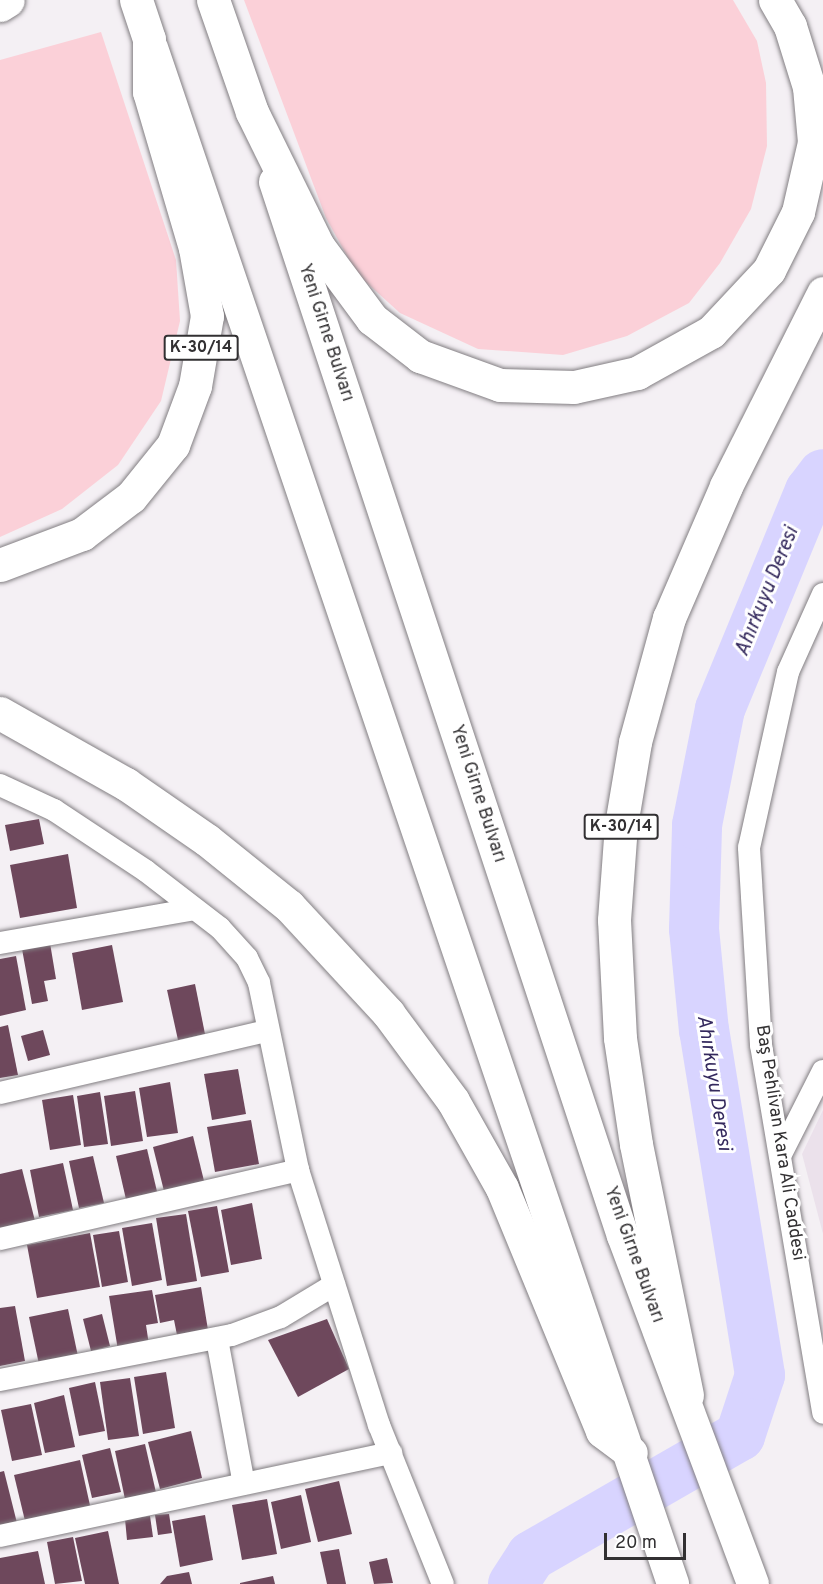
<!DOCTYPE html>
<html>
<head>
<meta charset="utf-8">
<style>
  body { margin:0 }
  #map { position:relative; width:823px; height:1584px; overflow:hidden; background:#f4f0f4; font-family:Overpass,sans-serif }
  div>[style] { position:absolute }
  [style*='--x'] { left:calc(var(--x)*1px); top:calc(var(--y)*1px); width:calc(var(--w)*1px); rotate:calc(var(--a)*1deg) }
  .built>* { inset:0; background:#ebe1eb }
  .green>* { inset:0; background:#fbd0d8 }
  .river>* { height:50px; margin:-25px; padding:0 25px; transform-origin:25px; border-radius:25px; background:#d8d4ff }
  .building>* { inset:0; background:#6e485c }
  .roads { filter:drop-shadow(0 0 2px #827e82) drop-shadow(0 0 2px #827e82) }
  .minor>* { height:22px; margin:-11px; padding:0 11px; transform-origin:11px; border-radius:11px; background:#fff }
  .secondary>* { height:32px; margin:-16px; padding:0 16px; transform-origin:16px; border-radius:16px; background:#fff }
  .primary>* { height:33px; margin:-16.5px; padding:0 16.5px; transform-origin:16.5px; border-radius:16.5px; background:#fff }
  .motorway>* { height:33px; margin:-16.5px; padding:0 16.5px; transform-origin:16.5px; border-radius:16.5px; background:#fff }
  span { translate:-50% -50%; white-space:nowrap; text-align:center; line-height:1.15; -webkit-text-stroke:6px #fff; paint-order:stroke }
  .shield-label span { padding:2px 4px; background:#fff; border:2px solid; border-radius:4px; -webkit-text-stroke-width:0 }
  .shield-label { font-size:16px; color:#323032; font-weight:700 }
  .street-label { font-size:18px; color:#323032 }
  .water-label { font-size:20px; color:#34295d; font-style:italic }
  .scale { position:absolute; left:604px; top:1533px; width:82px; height:27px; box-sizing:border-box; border:3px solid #323032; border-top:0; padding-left:8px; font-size:18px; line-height:21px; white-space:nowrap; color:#323032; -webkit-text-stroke:4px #fff; paint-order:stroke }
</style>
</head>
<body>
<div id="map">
  <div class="built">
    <i style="clip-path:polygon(823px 1110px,823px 1234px,802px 1154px)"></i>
  </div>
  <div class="green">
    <i style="clip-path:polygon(244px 0,733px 0,757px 41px,766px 83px,767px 146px,751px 209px,720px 263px,689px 303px,627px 336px,563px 355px,478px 349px,400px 313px,357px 274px,326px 218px)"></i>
    <i style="clip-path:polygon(101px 32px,176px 260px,180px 321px,161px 401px,118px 465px,62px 509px,0 537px,0 60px)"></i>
  </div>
  <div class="river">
    <i style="--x:513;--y:1584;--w:33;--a:-57"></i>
    <i style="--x:531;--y:1556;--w:241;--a:-29.9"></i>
    <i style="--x:740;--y:1436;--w:64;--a:-71.8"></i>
    <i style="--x:760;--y:1375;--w:349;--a:-99.2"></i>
    <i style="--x:704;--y:1031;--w:102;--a:-95.6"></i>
    <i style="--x:694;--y:929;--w:104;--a:-88.3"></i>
    <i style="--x:697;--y:825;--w:118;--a:-78.8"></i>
    <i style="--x:720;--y:709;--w:236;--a:-67.6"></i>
    <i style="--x:810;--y:491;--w:21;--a:-53"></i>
  </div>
  <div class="building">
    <i style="clip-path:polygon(39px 819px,44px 844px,10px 851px,5px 825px)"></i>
    <i style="clip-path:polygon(68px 854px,77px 908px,20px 918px,10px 865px)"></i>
    <i style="clip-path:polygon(50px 943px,56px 979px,44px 981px,48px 1001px,32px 1004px,22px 949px)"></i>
    <i style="clip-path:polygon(112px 945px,123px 1002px,82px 1010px,72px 953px)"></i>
    <i style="clip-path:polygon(16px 956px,26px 1010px,0 1016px,0 959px)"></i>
    <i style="clip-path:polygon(195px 984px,205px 1034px,178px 1040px,167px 990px)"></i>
    <i style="clip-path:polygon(8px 1025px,18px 1075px,0 1078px,0 1027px)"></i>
    <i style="clip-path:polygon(43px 1030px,50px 1055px,28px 1061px,21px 1036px)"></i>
    <i style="clip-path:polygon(238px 1069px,246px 1114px,212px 1120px,204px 1074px)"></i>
    <i style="clip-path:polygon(170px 1082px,178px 1133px,147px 1137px,139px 1088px)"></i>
    <i style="clip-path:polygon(135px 1091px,143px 1141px,111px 1146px,104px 1096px)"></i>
    <i style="clip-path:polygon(100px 1092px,108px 1144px,84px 1147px,77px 1096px)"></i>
    <i style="clip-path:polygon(73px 1095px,81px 1145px,50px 1150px,42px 1100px)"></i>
    <i style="clip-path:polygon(251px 1120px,259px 1164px,215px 1172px,207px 1127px)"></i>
    <i style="clip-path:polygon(193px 1136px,205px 1185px,165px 1195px,153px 1147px)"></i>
    <i style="clip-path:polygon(147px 1149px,159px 1200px,128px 1208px,116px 1156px)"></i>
    <i style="clip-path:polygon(93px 1156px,104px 1203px,79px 1208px,69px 1161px)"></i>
    <i style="clip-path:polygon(63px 1163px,73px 1210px,39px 1217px,30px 1170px)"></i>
    <i style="clip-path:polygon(22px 1169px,35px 1221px,0 1229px,0 1174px)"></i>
    <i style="clip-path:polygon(252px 1203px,262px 1259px,231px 1265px,221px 1210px)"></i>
    <i style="clip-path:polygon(217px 1206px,229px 1272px,201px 1277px,188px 1211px)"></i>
    <i style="clip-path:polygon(186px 1214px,197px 1281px,167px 1286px,156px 1218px)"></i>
    <i style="clip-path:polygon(152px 1223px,162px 1280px,132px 1286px,122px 1228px)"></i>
    <i style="clip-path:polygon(119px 1231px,128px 1282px,102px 1287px,93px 1235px)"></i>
    <i style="clip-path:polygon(90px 1233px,100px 1287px,37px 1298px,27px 1245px)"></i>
    <i style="clip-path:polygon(201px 1287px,208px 1330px,177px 1335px,174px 1320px,160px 1323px,155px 1295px)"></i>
    <i style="clip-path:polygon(152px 1290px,158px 1323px,146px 1325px,149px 1345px,118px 1350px,109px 1296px)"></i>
    <i style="clip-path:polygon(15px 1306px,25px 1361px,0 1366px,0 1308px)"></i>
    <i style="clip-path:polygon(68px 1309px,79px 1361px,40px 1369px,29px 1317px)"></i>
    <i style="clip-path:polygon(102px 1314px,110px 1346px,91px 1351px,83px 1319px)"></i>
    <i style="clip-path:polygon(327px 1319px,349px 1369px,298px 1397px,268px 1340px)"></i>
    <i style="clip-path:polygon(166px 1372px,175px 1428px,143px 1434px,134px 1377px)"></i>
    <i style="clip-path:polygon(130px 1378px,139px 1436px,108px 1440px,100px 1382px)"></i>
    <i style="clip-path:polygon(95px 1382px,105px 1431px,79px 1436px,69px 1388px)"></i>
    <i style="clip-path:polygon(64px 1395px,75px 1447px,45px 1453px,34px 1403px)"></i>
    <i style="clip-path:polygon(31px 1404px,42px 1455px,12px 1461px,1px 1410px)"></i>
    <i style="clip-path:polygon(191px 1431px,202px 1478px,160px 1489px,148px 1442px)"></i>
    <i style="clip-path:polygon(145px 1444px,157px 1497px,126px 1504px,115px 1451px)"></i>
    <i style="clip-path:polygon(110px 1448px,121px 1492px,92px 1498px,82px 1455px)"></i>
    <i style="clip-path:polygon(80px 1460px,91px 1510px,26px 1525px,14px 1475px)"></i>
    <i style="clip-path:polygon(4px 1471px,18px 1527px,0 1532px,0 1472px)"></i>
    <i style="clip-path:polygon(339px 1481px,352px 1534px,318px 1542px,305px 1489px)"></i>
    <i style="clip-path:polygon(301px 1495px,311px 1542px,281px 1549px,271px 1502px)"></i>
    <i style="clip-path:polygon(267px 1499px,277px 1554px,242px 1560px,232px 1505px)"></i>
    <i style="clip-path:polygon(169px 1514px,172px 1533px,158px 1535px,155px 1515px)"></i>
    <i style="clip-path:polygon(205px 1515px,213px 1560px,180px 1567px,172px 1521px)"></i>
    <i style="clip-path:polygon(150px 1516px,153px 1537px,127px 1540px,125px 1519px)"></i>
    <i style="clip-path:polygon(108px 1531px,119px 1584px,85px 1584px,75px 1538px)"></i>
    <i style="clip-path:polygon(73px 1537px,82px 1581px,55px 1584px,47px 1542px)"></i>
    <i style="clip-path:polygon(339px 1549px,346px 1584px,327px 1584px,320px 1552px)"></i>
    <i style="clip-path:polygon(38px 1551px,45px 1584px,0 1584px,0 1558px)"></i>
    <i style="clip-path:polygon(387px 1558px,393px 1583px,374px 1584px,369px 1562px)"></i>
    <i style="clip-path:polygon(189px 1572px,192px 1584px,160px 1584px,167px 1576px)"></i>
    <i style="clip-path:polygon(273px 1576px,275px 1584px,240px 1584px,240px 1583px)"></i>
  </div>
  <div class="roads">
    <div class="minor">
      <i style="--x:823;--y:594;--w:85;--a:114.2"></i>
      <i style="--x:788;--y:672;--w:180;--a:102.5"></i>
      <i style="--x:749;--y:848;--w:197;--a:86.5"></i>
      <i style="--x:761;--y:1045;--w:373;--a:80.4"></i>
      <i style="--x:0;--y:785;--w:60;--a:24.8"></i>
      <i style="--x:54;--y:810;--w:110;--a:33.5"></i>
      <i style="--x:146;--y:871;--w:93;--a:37.6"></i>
      <i style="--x:220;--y:928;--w:40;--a:48"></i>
      <i style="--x:247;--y:958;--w:28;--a:64"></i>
      <i style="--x:259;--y:983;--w:191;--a:78.2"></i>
      <i style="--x:298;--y:1170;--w:268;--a:72.4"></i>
      <i style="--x:379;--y:1425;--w:171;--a:68.1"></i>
      <i style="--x:0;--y:943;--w:197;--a:-9.9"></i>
      <i style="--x:0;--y:1093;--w:274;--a:-13.1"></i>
      <i style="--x:781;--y:1154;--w:93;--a:-63.2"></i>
      <i style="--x:0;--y:1239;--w:306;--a:-13"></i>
      <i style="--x:217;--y:1339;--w:147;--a:79.5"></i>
      <i style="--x:0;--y:1380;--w:236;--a:-11"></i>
      <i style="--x:232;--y:1335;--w:52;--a:-20.2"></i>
      <i style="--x:281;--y:1317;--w:62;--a:-31.1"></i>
      <i style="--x:0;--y:1536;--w:400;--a:-12"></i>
    </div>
    <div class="secondary">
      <i style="--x:152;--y:48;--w:1622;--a:71.26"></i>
      <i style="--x:275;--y:182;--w:1110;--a:71.73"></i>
      <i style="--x:623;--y:1236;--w:371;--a:69.5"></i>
    </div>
    <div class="primary">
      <i style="--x:136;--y:0;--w:41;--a:71.6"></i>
      <i style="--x:213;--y:0;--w:119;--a:70.8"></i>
    </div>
    <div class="motorway">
      <i style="--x:0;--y:5;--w:9;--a:-32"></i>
      <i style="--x:252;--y:112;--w:149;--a:63.8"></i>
      <i style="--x:318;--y:246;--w:91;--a:53.5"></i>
      <i style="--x:372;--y:319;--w:61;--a:37.6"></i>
      <i style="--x:420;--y:356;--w:85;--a:19.9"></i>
      <i style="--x:500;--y:385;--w:74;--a:1.5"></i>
      <i style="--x:574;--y:387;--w:65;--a:-12.5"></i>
      <i style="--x:637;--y:373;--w:85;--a:-29"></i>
      <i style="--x:711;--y:332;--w:85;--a:-46.9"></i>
      <i style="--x:769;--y:270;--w:65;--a:-63.4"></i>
      <i style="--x:798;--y:212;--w:72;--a:-77.1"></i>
      <i style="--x:814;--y:142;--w:55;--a:-95.2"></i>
      <i style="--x:809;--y:87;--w:64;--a:-107.3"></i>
      <i style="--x:790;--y:26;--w:30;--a:-120"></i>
      <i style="--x:0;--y:565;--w:88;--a:-20.7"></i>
      <i style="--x:82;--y:534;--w:61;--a:-37.1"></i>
      <i style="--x:131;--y:497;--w:67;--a:-51.1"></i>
      <i style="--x:173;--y:445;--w:63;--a:-69.6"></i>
      <i style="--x:195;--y:386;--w:71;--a:-80.3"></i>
      <i style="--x:207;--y:316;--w:69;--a:-100"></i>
      <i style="--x:195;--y:248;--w:163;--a:-106.4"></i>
      <i style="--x:149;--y:92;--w:53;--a:-90"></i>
      <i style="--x:0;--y:713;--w:145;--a:29.4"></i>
      <i style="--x:126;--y:784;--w:98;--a:34.7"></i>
      <i style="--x:207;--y:840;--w:105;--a:38.8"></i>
      <i style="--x:289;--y:906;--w:146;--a:47.2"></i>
      <i style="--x:388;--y:1013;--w:109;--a:53.5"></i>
      <i style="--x:453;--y:1101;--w:100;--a:60.6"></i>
      <i style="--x:502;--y:1188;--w:263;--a:67.6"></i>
      <i style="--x:602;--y:1431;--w:36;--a:37"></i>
      <i style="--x:687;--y:1395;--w:256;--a:-101.5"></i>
      <i style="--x:636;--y:1144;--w:107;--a:-98.6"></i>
      <i style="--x:620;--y:1038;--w:118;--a:-92.9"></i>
      <i style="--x:614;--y:920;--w:95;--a:-85.8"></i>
      <i style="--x:621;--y:825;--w:84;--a:-80.4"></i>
      <i style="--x:635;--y:742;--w:129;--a:-74.7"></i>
      <i style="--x:669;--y:618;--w:144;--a:-66.6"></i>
      <i style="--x:726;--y:486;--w:216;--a:-63.3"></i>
    </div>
  </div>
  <div class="shield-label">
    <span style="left:201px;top:348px">K-30/14</span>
    <span style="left:621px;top:827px">K-30/14</span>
  </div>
  <div class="street-label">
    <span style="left:325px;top:333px;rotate:72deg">Yeni Girne Bulvarı</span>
    <span style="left:477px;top:794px;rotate:72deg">Yeni Girne Bulvarı</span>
    <span style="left:779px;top:1143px;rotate:81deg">Baş Pehlivan Kara Ali Caddesi</span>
    <span style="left:633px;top:1255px;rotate:70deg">Yeni Girne Bulvarı</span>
  </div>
  <div class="water-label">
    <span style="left:768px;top:592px;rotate:-68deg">Ahırkuyu Deresi</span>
    <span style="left:713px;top:1083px;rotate:81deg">Ahırkuyu Deresi</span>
  </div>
  <div class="scale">20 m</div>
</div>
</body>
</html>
